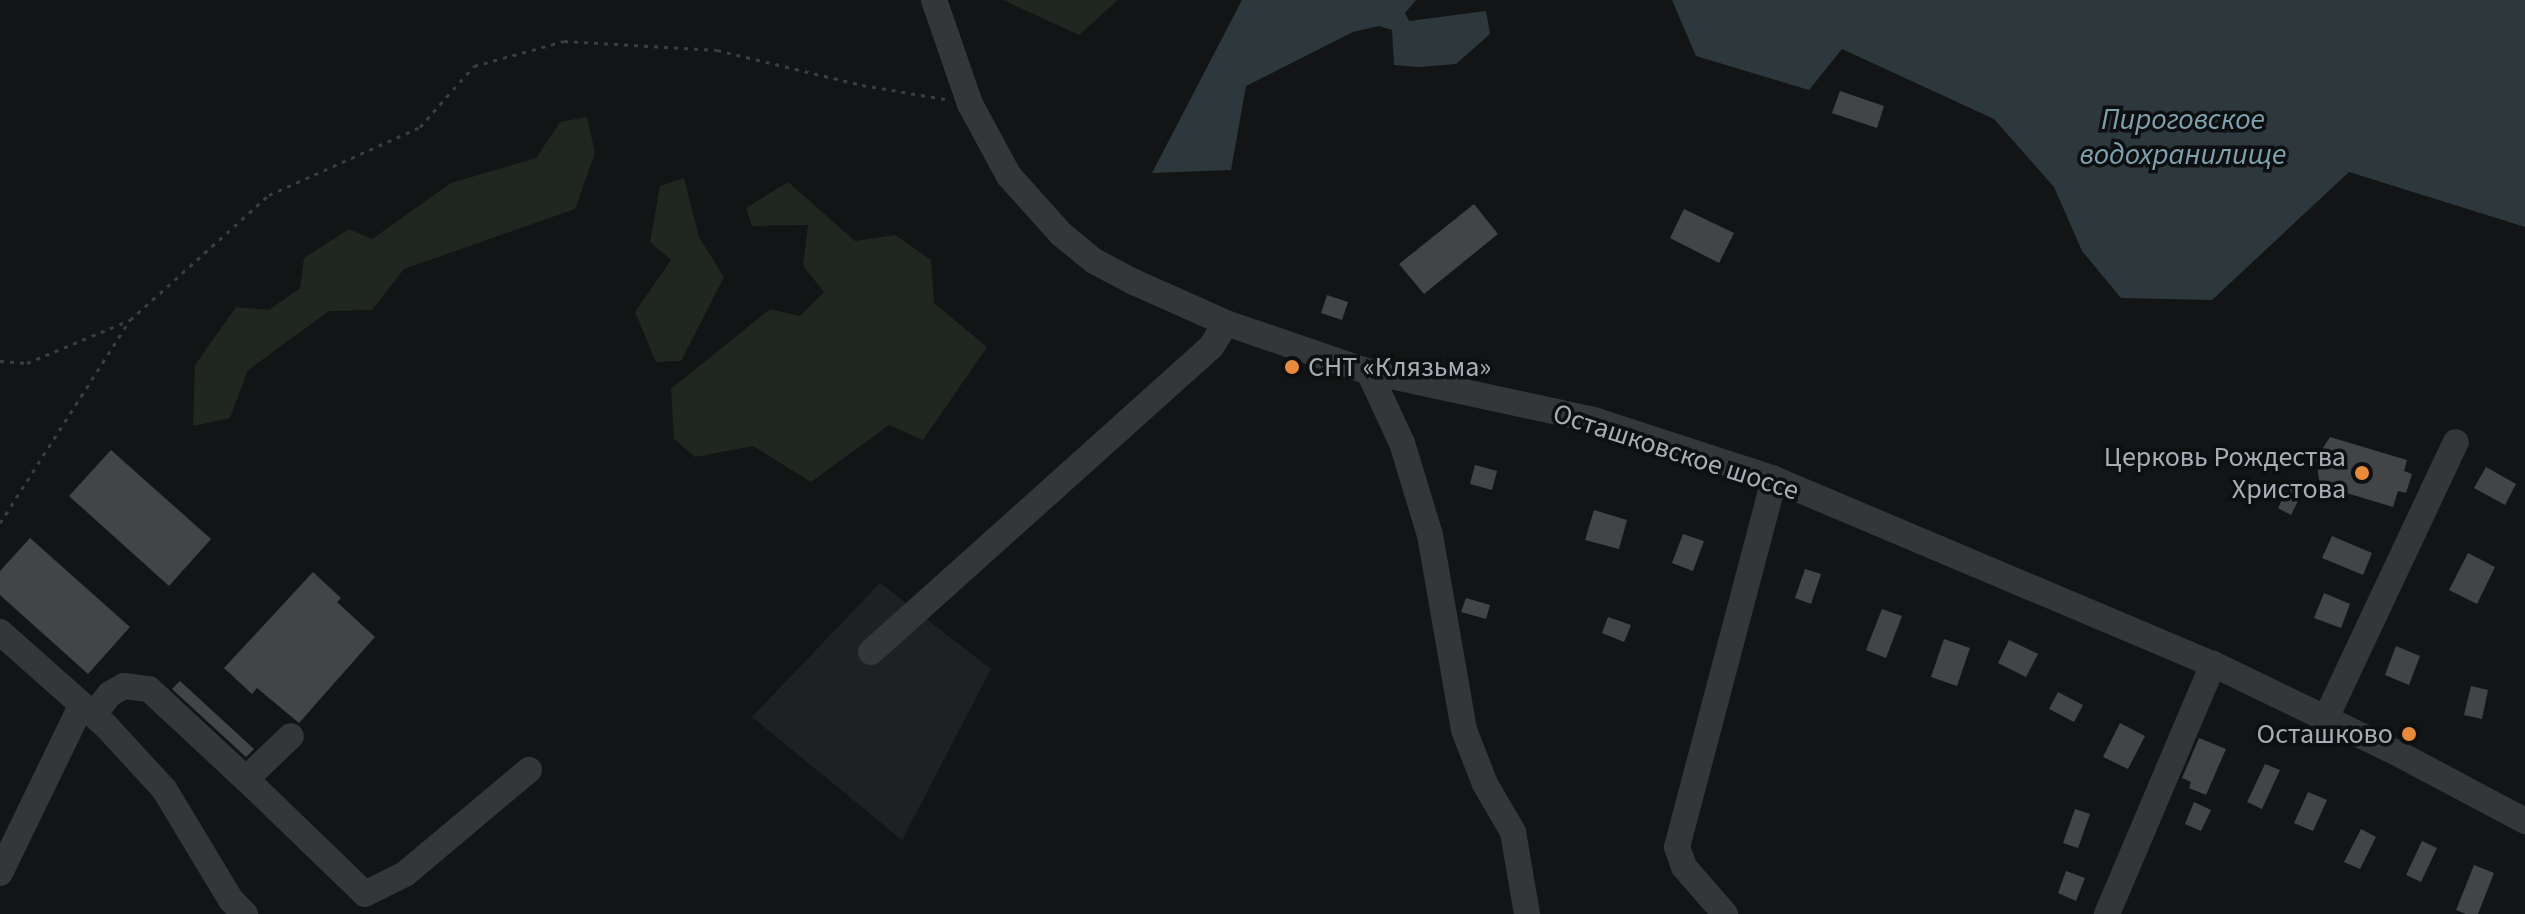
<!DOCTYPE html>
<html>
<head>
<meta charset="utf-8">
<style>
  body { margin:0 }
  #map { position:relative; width:2525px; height:914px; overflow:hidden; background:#131415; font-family:"Source Sans 3",sans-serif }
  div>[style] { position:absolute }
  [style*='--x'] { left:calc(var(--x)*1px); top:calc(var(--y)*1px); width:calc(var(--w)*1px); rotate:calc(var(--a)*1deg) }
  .built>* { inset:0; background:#1f2022 }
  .green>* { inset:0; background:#202720 }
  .water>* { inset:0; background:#2d383d }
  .building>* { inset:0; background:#424448 }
  .path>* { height:3px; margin-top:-1.5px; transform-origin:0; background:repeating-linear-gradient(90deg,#3b3d41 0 4px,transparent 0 10px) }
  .minor>* { height:26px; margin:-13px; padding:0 13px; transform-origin:13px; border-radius:13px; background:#35363a }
  .dots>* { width:22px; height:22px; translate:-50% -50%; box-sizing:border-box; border:4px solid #0e0f10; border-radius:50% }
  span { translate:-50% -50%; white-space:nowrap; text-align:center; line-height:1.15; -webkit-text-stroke:7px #0e0f10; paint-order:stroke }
  .poi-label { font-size:28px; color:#a6adb5 }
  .left { translate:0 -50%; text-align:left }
  .right { translate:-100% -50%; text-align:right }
  .street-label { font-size:28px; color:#a6adb5 }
  .water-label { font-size:30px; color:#7ea1ae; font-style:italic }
</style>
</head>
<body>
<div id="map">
  <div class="built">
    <i style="clip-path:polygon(880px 583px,991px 669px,902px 840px,752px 717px)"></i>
  </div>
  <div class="green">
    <i style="clip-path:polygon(1003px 0,1118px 0,1079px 35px)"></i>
    <i style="clip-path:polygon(587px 117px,595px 153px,575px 209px,404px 269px,372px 310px,329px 311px,248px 370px,230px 418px,193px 426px,195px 365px,236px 307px,269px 310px,300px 288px,304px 258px,349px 229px,372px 239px,451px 183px,536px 158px,560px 122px)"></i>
    <i style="clip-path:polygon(684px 178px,699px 237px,724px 277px,681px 361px,656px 362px,635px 312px,671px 260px,650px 242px,660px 186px)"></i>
    <i style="clip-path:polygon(788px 182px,855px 241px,895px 235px,931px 260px,934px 303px,987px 347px,923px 440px,889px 425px,811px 482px,753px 446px,695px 457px,674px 439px,671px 389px,770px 309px,800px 316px,824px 292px,803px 266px,808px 225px,752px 226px,746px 208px)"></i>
  </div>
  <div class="water">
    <i style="clip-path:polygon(1242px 0,1416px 0,1405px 13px,1409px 21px,1486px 11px,1490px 34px,1456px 64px,1419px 67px,1394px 65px,1392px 30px,1379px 26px,1353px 32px,1246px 86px,1231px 170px,1152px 173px)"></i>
    <i style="clip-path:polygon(1672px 0,2525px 0,2525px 227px,2349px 172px,2212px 300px,2121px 298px,2082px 251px,2054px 187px,1994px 119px,1842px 49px,1809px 90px,1696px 56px)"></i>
  </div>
  <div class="building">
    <i style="clip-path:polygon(1840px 91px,1884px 106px,1877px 128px,1832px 113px)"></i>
    <i style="clip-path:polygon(1474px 204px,1498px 234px,1424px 294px,1399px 264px)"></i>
    <i style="clip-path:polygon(1684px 209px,1734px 233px,1719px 263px,1670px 238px)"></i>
    <i style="clip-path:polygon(1327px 295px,1348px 302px,1342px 320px,1321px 313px)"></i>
    <i style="clip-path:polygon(2330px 437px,2407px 460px,2404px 471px,2412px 474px,2406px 493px,2398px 491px,2393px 507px,2320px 485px,2316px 459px)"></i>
    <i style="clip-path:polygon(111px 450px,211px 539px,169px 586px,69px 496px)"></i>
    <i style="clip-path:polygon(1475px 465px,1497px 471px,1492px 490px,1470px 484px)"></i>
    <i style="clip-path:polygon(2486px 467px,2516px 484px,2505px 505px,2474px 488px)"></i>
    <i style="clip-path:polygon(2290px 484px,2303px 491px,2291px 515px,2278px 508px)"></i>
    <i style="clip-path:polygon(1594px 510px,1627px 520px,1619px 549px,1585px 540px)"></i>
    <i style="clip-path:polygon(1683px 534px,1704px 541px,1693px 571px,1672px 563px)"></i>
    <i style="clip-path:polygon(2332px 536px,2372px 553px,2363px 575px,2322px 558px)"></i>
    <i style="clip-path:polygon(30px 538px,130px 627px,88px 674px,0 595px,0 571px)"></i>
    <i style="clip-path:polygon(2468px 553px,2495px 567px,2477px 604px,2449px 590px)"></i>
    <i style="clip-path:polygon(1805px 569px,1821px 574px,1811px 604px,1795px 598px)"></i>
    <i style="clip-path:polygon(313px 572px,341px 598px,337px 602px,375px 637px,299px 723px,257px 688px,252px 694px,224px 668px)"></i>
    <i style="clip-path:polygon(2324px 593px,2350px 604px,2341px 628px,2314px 618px)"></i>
    <i style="clip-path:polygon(1466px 598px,1490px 605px,1486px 619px,1461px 612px)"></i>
    <i style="clip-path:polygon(1882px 609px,1902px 616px,1886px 658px,1866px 650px)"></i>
    <i style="clip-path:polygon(1608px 617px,1631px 625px,1624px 642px,1602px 633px)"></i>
    <i style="clip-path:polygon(1944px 639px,1970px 648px,1957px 686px,1931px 677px)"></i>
    <i style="clip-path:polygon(2009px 640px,2038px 654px,2026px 677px,1998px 663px)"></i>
    <i style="clip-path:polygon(2396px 646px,2420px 656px,2409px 685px,2385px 675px)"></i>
    <i style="clip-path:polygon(180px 681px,254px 749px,246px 757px,172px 689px)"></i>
    <i style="clip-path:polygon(2471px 686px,2488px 690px,2482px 719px,2464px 715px)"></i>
    <i style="clip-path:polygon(2058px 692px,2083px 705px,2074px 722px,2049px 709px)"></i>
    <i style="clip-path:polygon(2120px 723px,2145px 736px,2128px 769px,2103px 757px)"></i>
    <i style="clip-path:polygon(2199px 738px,2226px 749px,2206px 795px,2189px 788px,2191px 782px,2182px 778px)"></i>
    <i style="clip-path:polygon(2265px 764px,2280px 770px,2262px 809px,2247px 802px)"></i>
    <i style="clip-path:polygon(2308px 792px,2327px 800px,2313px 831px,2294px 823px)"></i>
    <i style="clip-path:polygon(2194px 802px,2211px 810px,2201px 831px,2185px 824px)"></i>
    <i style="clip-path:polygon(2075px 809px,2090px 814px,2078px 848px,2063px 843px)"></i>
    <i style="clip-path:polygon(2361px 829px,2376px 837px,2360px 869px,2344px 862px)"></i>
    <i style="clip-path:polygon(2422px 841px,2437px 848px,2421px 882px,2406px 875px)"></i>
    <i style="clip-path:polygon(2474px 865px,2494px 873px,2478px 914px,2466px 914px,2456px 910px)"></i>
    <i style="clip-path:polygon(2066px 871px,2085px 878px,2076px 901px,2058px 893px)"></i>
  </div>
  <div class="path">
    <i style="--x:0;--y:361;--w:27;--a:4"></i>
    <i style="--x:27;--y:363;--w:112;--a:-22.7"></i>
    <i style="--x:130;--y:320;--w:187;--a:-42"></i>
    <i style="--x:269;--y:195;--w:166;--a:-24.2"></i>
    <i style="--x:420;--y:127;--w:81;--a:-48.5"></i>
    <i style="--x:474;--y:66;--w:93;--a:-15.5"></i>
    <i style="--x:564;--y:41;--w:153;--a:3.4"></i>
    <i style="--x:717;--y:50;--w:149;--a:13.6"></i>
    <i style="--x:862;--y:85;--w:84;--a:9.6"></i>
    <i style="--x:0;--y:523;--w:241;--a:-57.4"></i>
  </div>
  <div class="minor">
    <i style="--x:934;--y:0;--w:110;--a:70.9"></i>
    <i style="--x:970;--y:104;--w:82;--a:61.6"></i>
    <i style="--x:1009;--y:176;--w:78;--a:48.1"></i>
    <i style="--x:1061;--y:234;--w:43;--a:39.3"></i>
    <i style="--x:1094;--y:261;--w:45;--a:27.7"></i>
    <i style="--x:1134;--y:282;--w:101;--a:24"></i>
    <i style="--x:1226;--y:323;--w:145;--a:18.9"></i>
    <i style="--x:1363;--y:370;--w:236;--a:12.2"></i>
    <i style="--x:1594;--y:420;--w:189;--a:18.1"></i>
    <i style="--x:1774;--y:479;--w:476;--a:22.9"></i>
    <i style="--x:2213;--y:664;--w:207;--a:25.8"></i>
    <i style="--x:2399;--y:754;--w:143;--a:28"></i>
    <i style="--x:1369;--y:372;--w:78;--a:65.1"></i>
    <i style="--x:1402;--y:443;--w:96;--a:73.1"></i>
    <i style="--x:1430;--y:535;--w:198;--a:80.1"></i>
    <i style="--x:1464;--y:730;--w:58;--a:68.7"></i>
    <i style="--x:1485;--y:784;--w:56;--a:59.7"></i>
    <i style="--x:1513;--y:832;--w:83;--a:80.3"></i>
    <i style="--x:0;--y:632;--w:142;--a:41.6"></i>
    <i style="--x:106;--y:726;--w:86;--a:47.4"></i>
    <i style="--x:164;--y:789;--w:130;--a:58.9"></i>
    <i style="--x:231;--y:900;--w:20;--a:45"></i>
    <i style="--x:871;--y:652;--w:457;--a:-41.9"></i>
    <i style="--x:1211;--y:347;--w:28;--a:-58"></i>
    <i style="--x:93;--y:715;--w:27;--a:-51"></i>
    <i style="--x:110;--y:694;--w:16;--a:-30"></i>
    <i style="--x:124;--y:686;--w:25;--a:7"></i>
    <i style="--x:149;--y:689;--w:132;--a:42.9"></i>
    <i style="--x:246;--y:779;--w:62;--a:-43.7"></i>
    <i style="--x:2325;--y:720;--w:307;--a:-64.8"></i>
    <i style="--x:246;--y:779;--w:165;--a:44"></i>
    <i style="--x:365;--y:894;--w:45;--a:-26.6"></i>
    <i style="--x:405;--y:874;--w:162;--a:-40"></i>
    <i style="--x:0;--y:873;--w:186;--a:-64.1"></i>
    <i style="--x:1725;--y:914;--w:62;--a:-131.1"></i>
    <i style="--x:1684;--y:867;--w:21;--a:-109"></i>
    <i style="--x:1677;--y:847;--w:381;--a:-75.2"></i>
    <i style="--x:2107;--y:914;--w:272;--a:-67"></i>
  </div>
  <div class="dots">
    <i style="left:1292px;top:367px;background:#e78b3a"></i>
    <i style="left:2362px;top:473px;background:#e78b3a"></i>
    <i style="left:2409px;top:734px;background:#e78b3a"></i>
  </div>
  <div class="poi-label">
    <span class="left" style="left:1308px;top:367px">СНТ «Клязьма»</span>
    <span class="right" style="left:2346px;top:473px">Церковь Рождества<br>Христова</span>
    <span class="right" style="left:2393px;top:734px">Осташково</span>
  </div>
  <div class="street-label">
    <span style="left:1676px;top:452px;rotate:18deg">Осташковское шоссе</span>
  </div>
  <div class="water-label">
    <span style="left:2183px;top:137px">Пироговское<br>водохранилище</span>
  </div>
</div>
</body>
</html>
